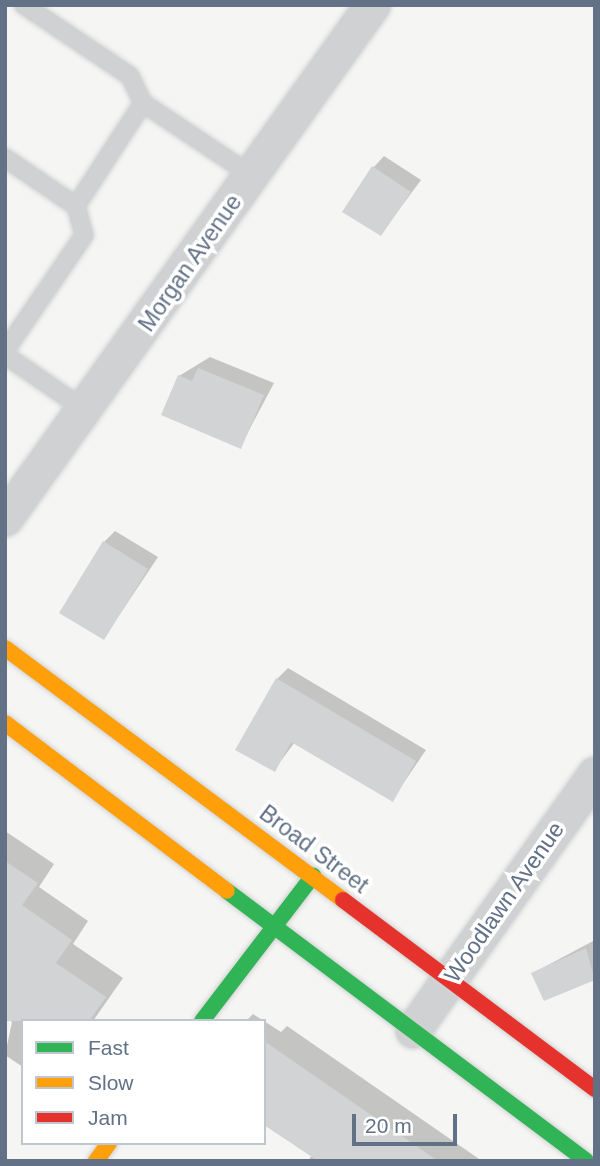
<!DOCTYPE html>
<html>
<head>
<meta charset="utf-8">
<style>
  body { margin:0 }
  #map { position:relative; width:600px; height:1166px; overflow:hidden; background:#f5f5f3; font-family:Helvetica,sans-serif }
  div>[style] { position:absolute }
  [style*='--x'] { left:calc(var(--x)*1px); top:calc(var(--y)*1px); width:calc(var(--w)*1px); rotate:calc(var(--a)*1deg) }
  .shadow>* { inset:0; background:#0003 }
  .building>* { inset:0; background:#d2d3d4 }
  .roads { filter:drop-shadow(0 0 2px #d0d2d3) drop-shadow(0 0 2px #d0d2d3) }
  .lane>* { height:18px; margin:-9px; padding:0 9px; transform-origin:9px; border-radius:9px; background:#d0d1d2 }
  .street>* { height:35px; margin:-17.5px; padding:0 17.5px; transform-origin:17.5px; border-radius:17.5px; background:#d0d1d2 }
  .fast>* { height:16px; margin:-8px; padding:0 8px; transform-origin:8px; border-radius:8px; background:#30b455 }
  .slow>* { height:16px; margin:-8px; padding:0 8px; transform-origin:8px; border-radius:8px; background:#ff9f0a }
  .jam>* { height:16px; margin:-8px; padding:0 8px; transform-origin:8px; border-radius:8px; background:#e5322d }
  span { translate:-50% -50%; white-space:nowrap; text-align:center; line-height:1.15; -webkit-text-stroke:7px #fff; paint-order:stroke }
  .street-label { font-size:23px; color:#627186 }
  .frame { position:absolute; inset:0; border:7px solid #627186; pointer-events:none }
  .legend { position:absolute; left:21px; top:1019px; width:245px; height:126px; box-sizing:border-box; background:#fff; border:2px solid #c0c6cf; margin:0; padding:9px 12px; list-style:none; font-size:21px; color:#627186 }
  .legend li { display:flex; align-items:center; gap:14px; height:35px }
  .legend b { width:35px; border:2px solid #c0c6cf }
  .scale { position:absolute; left:352px; top:1114px; width:105px; height:32px; box-sizing:border-box; border:4px solid #627186; border-top:0; padding-left:9px; font-size:21px; line-height:24px; white-space:nowrap; color:#627186; -webkit-text-stroke:5px #fff; paint-order:stroke }
</style>
</head>
<body>
<div id="map">
  <div class="shadow">
    <i style="clip-path:polygon(384px 156px,421px 180px,381px 234px,373px 168px)"></i>
    <i style="clip-path:polygon(210px 357px,274px 383px,240px 447px,179px 376px)"></i>
    <i style="clip-path:polygon(115px 531px,158px 557px,104px 638px,104px 542px)"></i>
    <i style="clip-path:polygon(288px 668px,426px 750px,392px 800px,295px 742px,274px 770px,277px 679px)"></i>
    <i style="clip-path:polygon(5px 831px,54px 864px,39px 887px,88px 921px,73px 944px,123px 978px,93px 1021px,23px 1021px,23px 1067px,5px 1055px,12px 1022px,5px 1017px)"></i>
    <i style="clip-path:polygon(595px 940px,595px 978px,544px 999px,533px 973px)"></i>
    <i style="clip-path:polygon(253px 1014px,264px 1021px,246px 1021px)"></i>
    <i style="clip-path:polygon(264px 1021px,281px 1032px,287px 1026px,482px 1161px,308px 1161px,312px 1155px,264px 1085px)"></i>
  </div>
  <div class="building">
    <i style="clip-path:polygon(372px 166px,411px 192px,381px 236px,342px 212px)"></i>
    <i style="clip-path:polygon(198px 368px,264px 395px,241px 449px,161px 415px,178px 375px,192px 381px)"></i>
    <i style="clip-path:polygon(103px 541px,148px 569px,104px 640px,59px 613px)"></i>
    <i style="clip-path:polygon(276px 678px,416px 761px,393px 802px,291px 742px,275px 772px,235px 750px)"></i>
    <i style="clip-path:polygon(5px 861px,38px 883px,22px 905px,72px 940px,56px 963px,106px 997px,89px 1021px,5px 1021px)"></i>
    <i style="clip-path:polygon(586px 948px,595px 980px,544px 1001px,531px 973px)"></i>
    <i style="clip-path:polygon(264px 1041px,438px 1161px,318px 1161px,264px 1125px)"></i>
  </div>
  <div class="roads">
    <div class="lane">
      <i style="--x:143;--y:103;--w:130;--a:33.7"></i>
      <i style="--x:5;--y:158;--w:86;--a:34.1"></i>
      <i style="--x:76;--y:206;--w:123;--a:-57"></i>
      <i style="--x:143;--y:103;--w:30;--a:-116"></i>
      <i style="--x:130;--y:76;--w:128;--a:-146.2"></i>
      <i style="--x:5;--y:351;--w:140;--a:-55.7"></i>
      <i style="--x:84;--y:235;--w:30;--a:-105"></i>
      <i style="--x:5;--y:355;--w:97;--a:34.5"></i>
    </div>
    <div class="street">
      <i style="--x:5;--y:518;--w:631;--a:-54.42"></i>
      <i style="--x:413;--y:1030;--w:314;--a:-54.6"></i>
    </div>
    <div class="fast">
      <i style="--x:227;--y:891;--w:449;--a:36.9"></i>
      <i style="--x:202;--y:1021;--w:183;--a:-52.6"></i>
    </div>
    <div class="slow">
      <i style="--x:5;--y:648;--w:422;--a:36.7"></i>
      <i style="--x:5;--y:723;--w:278;--a:37.1"></i>
      <i style="--x:96;--y:1161;--w:22;--a:-54"></i>
    </div>
    <div class="jam">
      <i style="--x:343;--y:900;--w:315;--a:36.9"></i>
    </div>
  </div>
  <div class="street-label">
    <span style="left:190px;top:263px;rotate:-55deg">Morgan Avenue</span>
    <span style="left:314px;top:849px;rotate:37deg">Broad Street</span>
    <span style="left:504px;top:902px;rotate:-55deg">Woodlawn Avenue</span>
  </div>
  <div class="frame"></div>
  <ul class="legend">
  <li><b style="height:9px;background:#30b455"></b>Fast</li>
  <li><b style="height:9px;background:#ff9f0a"></b>Slow</li>
  <li><b style="height:9px;background:#e5322d"></b>Jam</li>
  </ul>
  <div class="scale">20 m</div>
</div>
</body>
</html>
